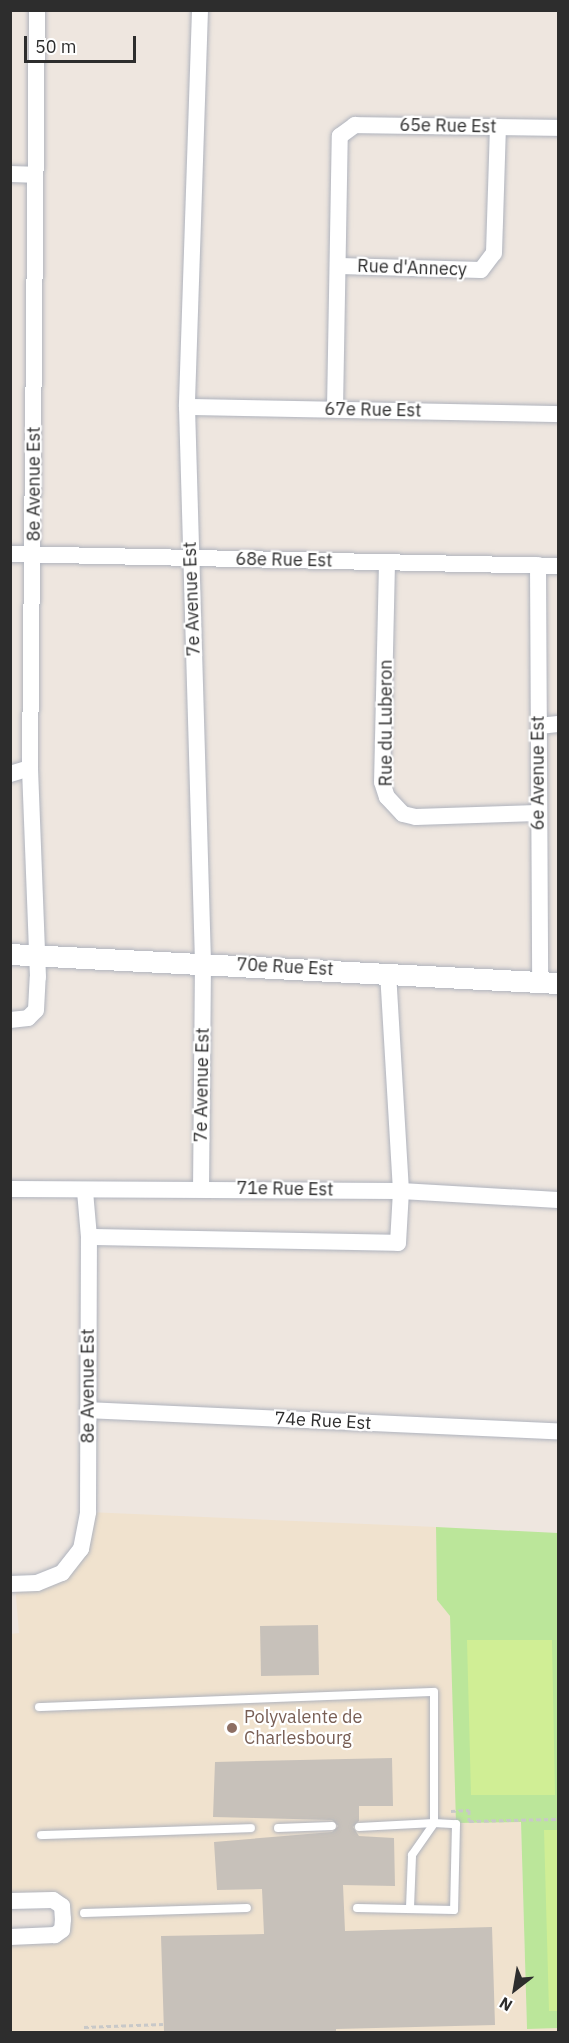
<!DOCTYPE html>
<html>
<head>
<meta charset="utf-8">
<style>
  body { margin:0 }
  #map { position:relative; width:569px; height:2043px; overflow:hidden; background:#eee6df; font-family:"IBM Plex Sans",sans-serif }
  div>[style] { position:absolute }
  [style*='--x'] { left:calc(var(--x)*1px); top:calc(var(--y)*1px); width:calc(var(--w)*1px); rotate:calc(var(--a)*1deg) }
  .education>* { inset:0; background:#f0e2ce }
  .green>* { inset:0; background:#bbe69a }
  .pitch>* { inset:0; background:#d0ee95 }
  .building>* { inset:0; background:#c7c1ba }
  .path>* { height:3px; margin-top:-1.5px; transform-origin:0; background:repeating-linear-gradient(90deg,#c8c8c8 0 4.5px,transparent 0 7.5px) }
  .roads { filter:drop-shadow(0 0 2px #afb3bd) drop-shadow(0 0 2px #afb3bd) }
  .service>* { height:8px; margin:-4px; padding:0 4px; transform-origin:4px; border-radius:4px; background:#fff }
  .minor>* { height:16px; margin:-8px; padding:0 8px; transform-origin:8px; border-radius:8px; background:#fff }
  .tertiary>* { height:21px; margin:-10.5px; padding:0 10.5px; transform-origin:10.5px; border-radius:10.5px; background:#fff }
  .dots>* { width:16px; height:16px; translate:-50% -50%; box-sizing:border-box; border:3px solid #fff; border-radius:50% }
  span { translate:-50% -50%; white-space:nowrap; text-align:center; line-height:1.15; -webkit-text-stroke:4.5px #fff; paint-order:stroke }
  .street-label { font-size:18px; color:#2d2d2d }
  .education-label { font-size:18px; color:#785e54 }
  .left { translate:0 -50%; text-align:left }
  .frame { position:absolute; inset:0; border:12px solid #2d2d2d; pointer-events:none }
  .north { position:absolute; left:485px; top:1959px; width:60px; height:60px; -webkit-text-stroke:4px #fff; paint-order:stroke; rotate:211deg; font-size:16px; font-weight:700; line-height:24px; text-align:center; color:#2d2d2d }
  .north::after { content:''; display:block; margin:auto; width:21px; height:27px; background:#2d2d2d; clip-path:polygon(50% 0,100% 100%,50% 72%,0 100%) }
  .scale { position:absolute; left:24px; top:36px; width:112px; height:27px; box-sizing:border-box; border:3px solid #2d2d2d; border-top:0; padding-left:8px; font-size:18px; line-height:21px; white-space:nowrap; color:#2d2d2d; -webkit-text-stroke:4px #fff; paint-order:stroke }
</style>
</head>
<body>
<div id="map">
  <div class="education">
    <i style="clip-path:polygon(88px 1512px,436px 1527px,437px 1600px,450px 1616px,457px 1823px,521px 1822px,527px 2028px,558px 2028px,558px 2032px,11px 2032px,10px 1937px,55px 1935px,62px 1906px,11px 1901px,10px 1634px,19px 1633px,15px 1584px,62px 1573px)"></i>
  </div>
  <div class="green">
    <i style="clip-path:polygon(436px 1527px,558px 1533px,558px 2028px,527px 2029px,521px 1822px,456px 1823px,450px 1616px,437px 1600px)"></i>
  </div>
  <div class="pitch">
    <i style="clip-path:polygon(467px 1640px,552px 1640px,555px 1795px,471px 1795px)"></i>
    <i style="clip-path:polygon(544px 1830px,558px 1830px,558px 2011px,549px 2011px)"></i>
  </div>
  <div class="building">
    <i style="clip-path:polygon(318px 1625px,319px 1675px,261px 1676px,260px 1626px)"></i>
    <i style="clip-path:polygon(392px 1758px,393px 1806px,359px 1806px,359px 1821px,353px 1827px,359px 1836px,394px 1838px,395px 1886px,343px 1885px,345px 1931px,492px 1927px,495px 2025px,336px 2029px,336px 2032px,164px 2032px,161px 1936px,264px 1934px,262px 1889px,217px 1890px,214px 1842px,332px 1832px,338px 1826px,332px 1820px,213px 1817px,215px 1762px)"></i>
  </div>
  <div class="path">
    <i style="--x:451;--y:1811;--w:18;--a:-3"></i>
    <i style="--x:469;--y:1810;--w:11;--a:90"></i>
    <i style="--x:469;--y:1821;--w:89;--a:-1.3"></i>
    <i style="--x:84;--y:2027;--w:79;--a:-2.2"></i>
  </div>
  <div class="roads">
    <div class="service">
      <i style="--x:39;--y:1707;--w:395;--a:-2.2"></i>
      <i style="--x:434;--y:1692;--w:131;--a:90"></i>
      <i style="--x:434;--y:1823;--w:22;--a:3"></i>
      <i style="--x:456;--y:1824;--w:86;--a:91.3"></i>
      <i style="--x:454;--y:1910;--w:97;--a:-178.8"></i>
      <i style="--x:359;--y:1827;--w:75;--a:-3.1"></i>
      <i style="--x:278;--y:1828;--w:54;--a:-2.1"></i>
      <i style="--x:41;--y:1835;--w:210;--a:-1.9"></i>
      <i style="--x:410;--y:1908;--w:53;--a:-87.8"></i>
      <i style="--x:412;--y:1855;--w:39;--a:-55"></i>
      <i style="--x:84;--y:1913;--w:163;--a:-1.8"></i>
    </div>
    <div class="minor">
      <i style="--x:200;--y:10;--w:397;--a:91.9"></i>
      <i style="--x:187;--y:407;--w:555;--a:88.35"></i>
      <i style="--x:203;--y:962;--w:225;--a:90.5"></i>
      <i style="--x:10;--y:174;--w:23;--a:2"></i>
      <i style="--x:340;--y:266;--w:141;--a:1.6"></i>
      <i style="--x:481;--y:270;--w:21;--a:-53"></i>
      <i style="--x:494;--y:253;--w:126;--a:-88.2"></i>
      <i style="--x:187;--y:407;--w:371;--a:1.1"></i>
      <i style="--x:335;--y:409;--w:273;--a:-89"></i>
      <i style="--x:340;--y:136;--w:19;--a:-36"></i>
      <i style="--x:355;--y:125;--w:203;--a:0.8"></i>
      <i style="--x:10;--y:554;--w:548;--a:1.25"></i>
      <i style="--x:387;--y:563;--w:219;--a:91.3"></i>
      <i style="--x:382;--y:782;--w:16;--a:72"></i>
      <i style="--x:387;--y:797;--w:23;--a:47"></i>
      <i style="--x:403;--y:814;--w:13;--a:13"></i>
      <i style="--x:416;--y:817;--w:121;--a:-1.9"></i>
      <i style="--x:538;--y:565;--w:417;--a:89.7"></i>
      <i style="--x:539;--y:726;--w:19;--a:-6"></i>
      <i style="--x:10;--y:774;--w:21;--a:-17"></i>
      <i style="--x:10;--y:1020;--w:18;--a:-6"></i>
      <i style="--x:28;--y:1018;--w:11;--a:-45"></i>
      <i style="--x:36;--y:1010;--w:33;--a:-87"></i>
      <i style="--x:38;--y:977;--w:209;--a:-92.2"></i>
      <i style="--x:30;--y:768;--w:758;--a:-89.47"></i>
      <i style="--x:10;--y:1189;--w:391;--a:0.3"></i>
      <i style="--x:401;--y:1191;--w:157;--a:3.3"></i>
      <i style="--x:89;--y:1237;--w:309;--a:1.1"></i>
      <i style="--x:398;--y:1243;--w:52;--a:-86.7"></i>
      <i style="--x:401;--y:1191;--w:218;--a:-93.4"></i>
      <i style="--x:88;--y:1410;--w:470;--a:2.6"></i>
      <i style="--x:10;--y:1584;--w:27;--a:-2"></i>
      <i style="--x:37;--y:1583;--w:27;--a:-22"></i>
      <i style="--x:62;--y:1573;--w:31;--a:-52"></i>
      <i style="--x:81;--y:1549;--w:38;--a:-79"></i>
      <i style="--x:88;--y:1512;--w:275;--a:-89.8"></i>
      <i style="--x:89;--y:1237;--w:46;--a:-95"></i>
      <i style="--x:10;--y:1901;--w:43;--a:-1.3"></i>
      <i style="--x:53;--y:1900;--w:11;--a:34"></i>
      <i style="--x:62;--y:1906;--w:13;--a:86"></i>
      <i style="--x:63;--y:1919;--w:11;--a:95"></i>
      <i style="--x:62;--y:1930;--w:9;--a:144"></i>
      <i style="--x:55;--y:1935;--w:45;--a:177.5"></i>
    </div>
    <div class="tertiary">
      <i style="--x:10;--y:954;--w:549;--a:3.03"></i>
    </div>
  </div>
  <div class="dots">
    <i style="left:232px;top:1728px;background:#8d6e63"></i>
  </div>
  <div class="street-label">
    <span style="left:448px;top:126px;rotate:1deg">65e Rue Est</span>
    <span style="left:412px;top:268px;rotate:2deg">Rue d'Annecy</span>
    <span style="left:373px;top:410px;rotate:1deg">67e Rue Est</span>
    <span style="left:34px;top:484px;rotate:-90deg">8e Avenue Est</span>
    <span style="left:284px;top:560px;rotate:1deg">68e Rue Est</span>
    <span style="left:192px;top:599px;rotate:-92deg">7e Avenue Est</span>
    <span style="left:386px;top:723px;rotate:-90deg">Rue du Luberon</span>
    <span style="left:538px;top:773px;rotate:-90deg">6e Avenue Est</span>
    <span style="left:285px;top:967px;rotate:3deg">70e Rue Est</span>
    <span style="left:202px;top:1085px;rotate:-89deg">7e Avenue Est</span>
    <span style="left:285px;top:1189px;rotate:1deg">71e Rue Est</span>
    <span style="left:88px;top:1386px;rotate:-90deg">8e Avenue Est</span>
    <span style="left:323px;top:1421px;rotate:3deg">74e Rue Est</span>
  </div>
  <div class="education-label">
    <span class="left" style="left:244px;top:1728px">Polyvalente de<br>Charlesbourg</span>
  </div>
  <div class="frame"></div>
  <div class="north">N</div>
  <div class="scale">50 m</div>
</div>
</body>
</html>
